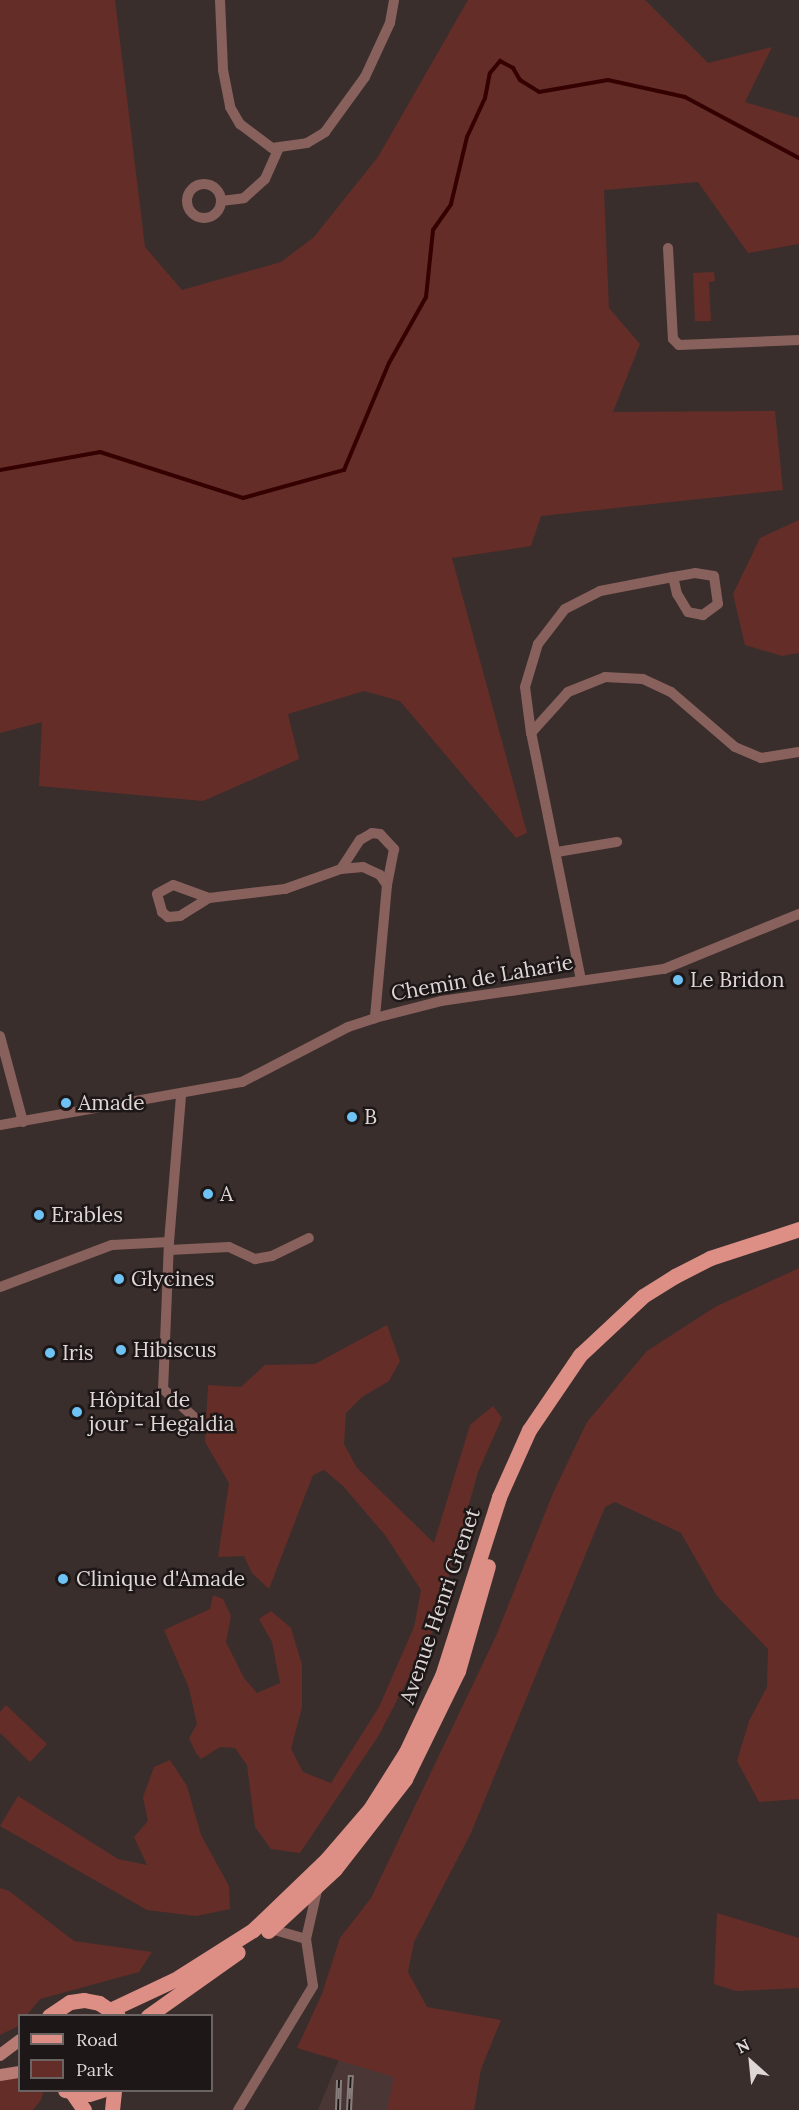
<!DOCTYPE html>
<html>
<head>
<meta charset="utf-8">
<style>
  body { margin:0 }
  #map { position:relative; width:799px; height:2110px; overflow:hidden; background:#3a2e2c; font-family:Lora,serif }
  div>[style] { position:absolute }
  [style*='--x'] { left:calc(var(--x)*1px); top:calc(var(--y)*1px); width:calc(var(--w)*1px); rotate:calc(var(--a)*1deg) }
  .built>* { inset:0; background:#4a3735 }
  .green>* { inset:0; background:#642d28 }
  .stream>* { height:4px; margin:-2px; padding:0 2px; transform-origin:2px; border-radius:2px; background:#350000 }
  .street>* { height:10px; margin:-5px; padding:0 5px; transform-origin:5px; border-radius:5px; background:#88615d }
  .street>.ring { margin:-5px; padding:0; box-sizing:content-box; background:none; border:10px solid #88615d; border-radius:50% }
  .secondary>* { height:12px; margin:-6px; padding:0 6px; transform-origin:6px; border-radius:6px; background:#b87c74 }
  .primary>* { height:15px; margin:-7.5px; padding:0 7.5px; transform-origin:7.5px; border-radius:7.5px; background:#dd8f86 }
  .rail>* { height:6px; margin-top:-3px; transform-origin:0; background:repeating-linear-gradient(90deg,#1d1817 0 11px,#887e7c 0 22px); box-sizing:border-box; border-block:2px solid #887e7c }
  .dots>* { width:16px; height:16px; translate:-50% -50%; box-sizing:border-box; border:3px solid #1d1817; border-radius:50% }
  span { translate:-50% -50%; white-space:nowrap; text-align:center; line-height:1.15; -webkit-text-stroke:5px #1d1817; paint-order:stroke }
  .street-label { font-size:21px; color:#dfd7d6 }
  .poi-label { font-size:21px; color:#dfd7d6 }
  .left { translate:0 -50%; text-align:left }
  .legend { position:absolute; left:18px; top:2014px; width:195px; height:78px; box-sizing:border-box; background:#1d1817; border:2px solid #6b6463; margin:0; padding:8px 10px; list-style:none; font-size:18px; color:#dfd7d6 }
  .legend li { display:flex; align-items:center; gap:12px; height:30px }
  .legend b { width:30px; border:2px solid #6b6463 }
  .north { position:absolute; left:721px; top:2032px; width:60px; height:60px; -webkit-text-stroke:4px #1d1817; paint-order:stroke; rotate:333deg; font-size:16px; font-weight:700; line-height:24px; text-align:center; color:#dfd7d6 }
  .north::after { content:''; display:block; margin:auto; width:21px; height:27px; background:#dfd7d6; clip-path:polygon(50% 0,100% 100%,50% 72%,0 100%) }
</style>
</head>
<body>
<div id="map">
  <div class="built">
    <i style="clip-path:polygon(340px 2057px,417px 2064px,409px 2110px,318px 2110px)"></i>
  </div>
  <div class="green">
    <i style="clip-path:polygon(0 0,115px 0,145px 247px,182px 290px,281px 262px,314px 237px,378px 157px,468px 0,645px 0,708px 63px,772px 47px,745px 102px,799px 118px,799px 244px,748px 253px,698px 182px,604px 190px,609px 308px,640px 344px,613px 412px,775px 411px,783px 490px,541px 516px,531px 546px,452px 558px,527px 833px,516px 838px,400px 701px,364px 691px,288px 714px,299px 759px,203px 801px,39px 786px,42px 722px,0 733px)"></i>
    <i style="clip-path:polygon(714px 272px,715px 281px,709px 282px,711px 321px,695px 321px,693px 273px)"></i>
    <i style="clip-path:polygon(799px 520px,799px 653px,782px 656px,745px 645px,733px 594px,760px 538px)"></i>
    <i style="clip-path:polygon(799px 1268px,799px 1799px,759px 1802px,737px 1761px,749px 1721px,767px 1687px,768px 1649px,717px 1596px,681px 1533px,615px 1502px,605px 1507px,471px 1833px,414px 1942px,408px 1972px,427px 2007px,501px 2020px,481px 2069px,474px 2110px,387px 2110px,394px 2077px,297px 2048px,322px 1994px,340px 1938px,371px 1898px,496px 1636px,553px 1493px,587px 1422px,647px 1351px,715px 1307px)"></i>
    <i style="clip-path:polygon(387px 1325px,400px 1361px,389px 1381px,362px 1397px,346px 1413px,344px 1444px,357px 1468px,434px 1543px,470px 1425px,493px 1406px,502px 1418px,478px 1472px,434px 1629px,379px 1735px,300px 1853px,271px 1849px,255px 1827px,247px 1765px,235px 1748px,220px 1747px,201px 1759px,196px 1753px,189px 1738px,197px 1724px,189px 1688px,164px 1630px,210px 1609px,213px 1595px,223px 1599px,231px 1616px,226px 1642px,244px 1678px,257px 1693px,280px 1683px,272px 1642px,259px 1619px,271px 1611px,291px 1628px,302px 1665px,302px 1707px,291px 1749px,303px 1772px,331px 1783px,379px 1707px,414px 1627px,421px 1590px,385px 1535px,343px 1486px,324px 1470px,313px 1475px,269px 1589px,252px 1573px,244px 1556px,218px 1557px,229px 1483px,205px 1442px,208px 1385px,241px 1387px,265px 1365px,315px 1364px)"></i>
    <i style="clip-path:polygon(6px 1705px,47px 1744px,30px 1762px,0 1733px,0 1712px)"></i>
    <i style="clip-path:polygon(170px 1760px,187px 1786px,201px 1835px,229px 1886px,230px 1909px,196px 1916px,147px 1910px,0 1826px,18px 1796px,118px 1859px,147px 1865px,134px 1837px,148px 1821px,143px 1797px,154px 1767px)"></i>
    <i style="clip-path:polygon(0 1888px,9px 1891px,74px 1941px,152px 1952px,139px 1972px,40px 1999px,27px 2015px,20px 2016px,18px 2026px,0 2035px)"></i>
    <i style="clip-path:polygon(717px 1913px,799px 1938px,799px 1988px,736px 1991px,714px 1984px)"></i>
    <i style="clip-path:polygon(19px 2077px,20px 2090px,44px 2091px,41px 2100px,33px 2110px,0 2110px,0 2081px)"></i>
  </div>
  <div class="stream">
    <i style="--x:0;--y:470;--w:102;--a:-10.2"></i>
    <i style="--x:100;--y:452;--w:150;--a:17.8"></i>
    <i style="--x:243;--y:498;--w:105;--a:-15.5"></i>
    <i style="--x:344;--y:470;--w:116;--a:-67.2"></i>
    <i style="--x:389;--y:363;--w:76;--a:-60.7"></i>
    <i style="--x:426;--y:297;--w:67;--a:-84"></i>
    <i style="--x:433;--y:230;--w:32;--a:-55"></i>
    <i style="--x:451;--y:204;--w:69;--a:-76.6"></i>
    <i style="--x:467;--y:137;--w:43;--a:-65.2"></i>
    <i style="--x:485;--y:98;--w:25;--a:-79"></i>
    <i style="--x:490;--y:73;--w:16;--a:-50"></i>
    <i style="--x:500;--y:61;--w:15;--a:28"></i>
    <i style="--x:513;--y:68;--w:14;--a:60"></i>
    <i style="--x:520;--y:80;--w:22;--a:32"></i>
    <i style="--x:539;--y:92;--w:70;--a:-9.9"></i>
    <i style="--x:608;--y:80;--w:79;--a:12.4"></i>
    <i style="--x:685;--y:97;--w:129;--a:28.2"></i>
  </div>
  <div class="street">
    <i style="--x:220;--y:0;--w:70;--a:87.5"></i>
    <i style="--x:223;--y:70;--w:38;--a:79"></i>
    <i style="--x:230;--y:107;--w:20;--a:60"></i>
    <i style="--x:240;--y:124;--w:40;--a:37"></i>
    <i style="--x:272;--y:148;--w:35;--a:-8"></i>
    <i style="--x:307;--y:143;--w:21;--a:-31"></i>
    <i style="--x:325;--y:132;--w:68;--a:-54"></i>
    <i style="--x:365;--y:77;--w:60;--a:-65.2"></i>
    <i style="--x:390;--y:23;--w:23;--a:-80"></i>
    <i class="ring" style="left:187px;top:184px;width:24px;height:24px"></i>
    <i style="--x:221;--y:201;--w:23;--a:-7"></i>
    <i style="--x:244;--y:198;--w:28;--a:-42"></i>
    <i style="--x:265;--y:179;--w:34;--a:-66"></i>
    <i style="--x:668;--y:248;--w:91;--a:86.9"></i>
    <i style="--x:673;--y:339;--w:8;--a:45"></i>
    <i style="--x:679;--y:345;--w:120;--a:-2.4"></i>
    <i style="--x:531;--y:733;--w:55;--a:-47.9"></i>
    <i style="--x:568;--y:692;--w:40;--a:-22"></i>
    <i style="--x:605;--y:677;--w:38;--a:3"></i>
    <i style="--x:643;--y:679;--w:31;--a:25"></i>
    <i style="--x:671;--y:692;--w:84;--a:40.7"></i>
    <i style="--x:735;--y:747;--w:28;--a:23"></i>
    <i style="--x:761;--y:758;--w:38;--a:-9"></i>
    <i style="--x:557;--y:852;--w:61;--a:-9.5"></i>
    <i style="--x:341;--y:869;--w:35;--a:-57"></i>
    <i style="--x:360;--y:840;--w:14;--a:-30"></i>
    <i style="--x:372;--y:833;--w:8;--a:7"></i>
    <i style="--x:380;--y:834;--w:21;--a:47"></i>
    <i style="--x:394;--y:849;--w:37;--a:101"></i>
    <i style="--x:209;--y:898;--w:38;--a:-160"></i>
    <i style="--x:173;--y:885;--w:18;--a:151"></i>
    <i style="--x:157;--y:894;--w:19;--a:74"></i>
    <i style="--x:162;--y:912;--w:8;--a:40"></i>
    <i style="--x:168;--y:917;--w:12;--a:-5"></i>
    <i style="--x:180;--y:916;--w:34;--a:-32"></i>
    <i style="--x:209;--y:898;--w:77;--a:-6.8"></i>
    <i style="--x:285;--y:889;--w:59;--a:-19.7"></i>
    <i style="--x:341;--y:869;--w:22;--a:-5"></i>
    <i style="--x:363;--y:867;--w:19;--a:25"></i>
    <i style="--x:380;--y:875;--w:12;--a:55"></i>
    <i style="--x:387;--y:885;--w:134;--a:95.2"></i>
    <i style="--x:581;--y:980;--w:252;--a:-101.4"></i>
    <i style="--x:531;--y:733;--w:46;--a:-97.4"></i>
    <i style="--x:525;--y:687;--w:45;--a:-73.2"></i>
    <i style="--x:538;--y:644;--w:44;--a:-52.4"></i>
    <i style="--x:565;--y:609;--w:39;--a:-27"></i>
    <i style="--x:600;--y:591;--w:74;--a:-10.9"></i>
    <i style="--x:673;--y:577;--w:22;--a:-10"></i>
    <i style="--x:695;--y:573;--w:19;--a:9"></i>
    <i style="--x:714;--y:576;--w:28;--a:82"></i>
    <i style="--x:718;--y:604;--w:19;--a:144"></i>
    <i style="--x:703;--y:615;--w:15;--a:-169"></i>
    <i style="--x:688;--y:612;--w:21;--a:-121"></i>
    <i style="--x:677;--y:594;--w:17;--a:-103"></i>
    <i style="--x:0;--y:1036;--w:89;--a:75"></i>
    <i style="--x:181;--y:1096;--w:146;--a:94.7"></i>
    <i style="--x:169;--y:1242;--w:147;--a:92.3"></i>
    <i style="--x:163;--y:1389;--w:58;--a:42.2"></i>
    <i style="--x:0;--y:1125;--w:246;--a:-10.1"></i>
    <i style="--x:242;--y:1082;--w:119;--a:-27.4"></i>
    <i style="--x:348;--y:1027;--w:28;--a:-18"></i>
    <i style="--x:375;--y:1018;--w:68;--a:-14.4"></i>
    <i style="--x:441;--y:1001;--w:225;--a:-8.2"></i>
    <i style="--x:664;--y:969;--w:146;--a:-22.2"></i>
    <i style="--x:169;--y:1250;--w:60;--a:-2.9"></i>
    <i style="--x:229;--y:1247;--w:29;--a:25"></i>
    <i style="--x:255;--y:1259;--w:17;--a:-10"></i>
    <i style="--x:272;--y:1256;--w:41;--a:-25.9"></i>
    <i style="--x:0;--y:1287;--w:120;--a:-20.6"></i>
    <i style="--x:112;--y:1245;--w:57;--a:-3"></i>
    <i style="--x:271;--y:1929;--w:36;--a:16"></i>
    <i style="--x:238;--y:2110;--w:145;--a:-58.8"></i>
    <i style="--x:313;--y:1986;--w:48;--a:-98.5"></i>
    <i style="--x:306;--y:1939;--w:54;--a:-77.2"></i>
  </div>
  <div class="secondary">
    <i style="--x:0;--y:2055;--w:25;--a:-37"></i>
    <i style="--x:0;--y:2075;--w:20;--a:-9"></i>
  </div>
  <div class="primary">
    <i style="--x:268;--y:1931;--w:91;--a:-42.8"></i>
    <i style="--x:335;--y:1869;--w:114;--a:-52.1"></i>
    <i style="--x:405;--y:1779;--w:120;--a:-63.9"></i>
    <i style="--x:458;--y:1671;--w:109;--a:-74.1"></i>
    <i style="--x:112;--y:2009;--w:68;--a:-25.1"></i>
    <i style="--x:174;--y:1980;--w:93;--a:-32.3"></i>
    <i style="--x:253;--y:1930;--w:103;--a:-43.8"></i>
    <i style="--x:327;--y:1859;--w:66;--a:-49.3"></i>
    <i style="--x:370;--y:1809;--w:67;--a:-57.7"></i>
    <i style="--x:406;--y:1752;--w:84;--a:-64.7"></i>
    <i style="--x:442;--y:1676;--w:188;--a:-72.3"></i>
    <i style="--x:499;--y:1497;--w:73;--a:-65.9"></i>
    <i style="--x:529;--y:1430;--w:91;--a:-55.8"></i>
    <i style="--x:580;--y:1355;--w:86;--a:-43.1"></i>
    <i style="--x:643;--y:1296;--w:38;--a:-32"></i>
    <i style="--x:675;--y:1276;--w:39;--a:-27"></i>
    <i style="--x:710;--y:1258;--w:94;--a:-18"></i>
    <i style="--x:49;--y:2016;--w:25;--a:-34"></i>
    <i style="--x:70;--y:2002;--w:14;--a:-8"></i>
    <i style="--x:84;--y:2000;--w:15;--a:11"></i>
    <i style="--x:99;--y:2003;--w:23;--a:34"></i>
    <i style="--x:148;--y:2016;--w:110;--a:-35.4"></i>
    <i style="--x:65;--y:2090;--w:24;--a:9"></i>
    <i style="--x:89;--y:2094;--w:14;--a:-17"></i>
    <i style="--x:73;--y:2094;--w:19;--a:55"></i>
    <i style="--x:112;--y:2110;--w:20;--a:-84"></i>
  </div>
  <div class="rail">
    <i style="--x:338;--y:2110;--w:30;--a:-88"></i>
    <i style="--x:349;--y:2110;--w:35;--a:-87"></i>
  </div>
  <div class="dots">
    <i style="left:678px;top:980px;background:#6fc2f4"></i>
    <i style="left:66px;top:1103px;background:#6fc2f4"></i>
    <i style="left:352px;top:1117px;background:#6fc2f4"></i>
    <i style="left:208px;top:1194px;background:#6fc2f4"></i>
    <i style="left:39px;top:1215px;background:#6fc2f4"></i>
    <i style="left:119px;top:1279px;background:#6fc2f4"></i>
    <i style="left:121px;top:1350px;background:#6fc2f4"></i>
    <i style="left:50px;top:1353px;background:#6fc2f4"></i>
    <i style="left:77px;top:1412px;background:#6fc2f4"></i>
    <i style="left:63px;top:1579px;background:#6fc2f4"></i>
  </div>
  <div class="street-label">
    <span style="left:482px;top:978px;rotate:-10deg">Chemin de Laharie</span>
    <span style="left:440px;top:1606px;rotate:-71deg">Avenue Henri Grenet</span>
  </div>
  <div class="poi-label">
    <span class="left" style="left:690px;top:980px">Le Bridon</span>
    <span class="left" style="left:78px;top:1103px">Amade</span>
    <span class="left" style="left:364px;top:1117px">B</span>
    <span class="left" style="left:220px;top:1194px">A</span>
    <span class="left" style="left:51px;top:1215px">Erables</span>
    <span class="left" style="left:131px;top:1279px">Glycines</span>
    <span class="left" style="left:133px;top:1350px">Hibiscus</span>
    <span class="left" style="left:62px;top:1353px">Iris</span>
    <span class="left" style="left:89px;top:1412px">Hôpital de<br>jour - Hegaldia</span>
    <span class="left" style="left:76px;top:1579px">Clinique d'Amade</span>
  </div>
  <ul class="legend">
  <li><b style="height:8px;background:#dd8f86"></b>Road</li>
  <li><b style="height:16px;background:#642d28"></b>Park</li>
  </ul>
  <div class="north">N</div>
</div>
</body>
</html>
